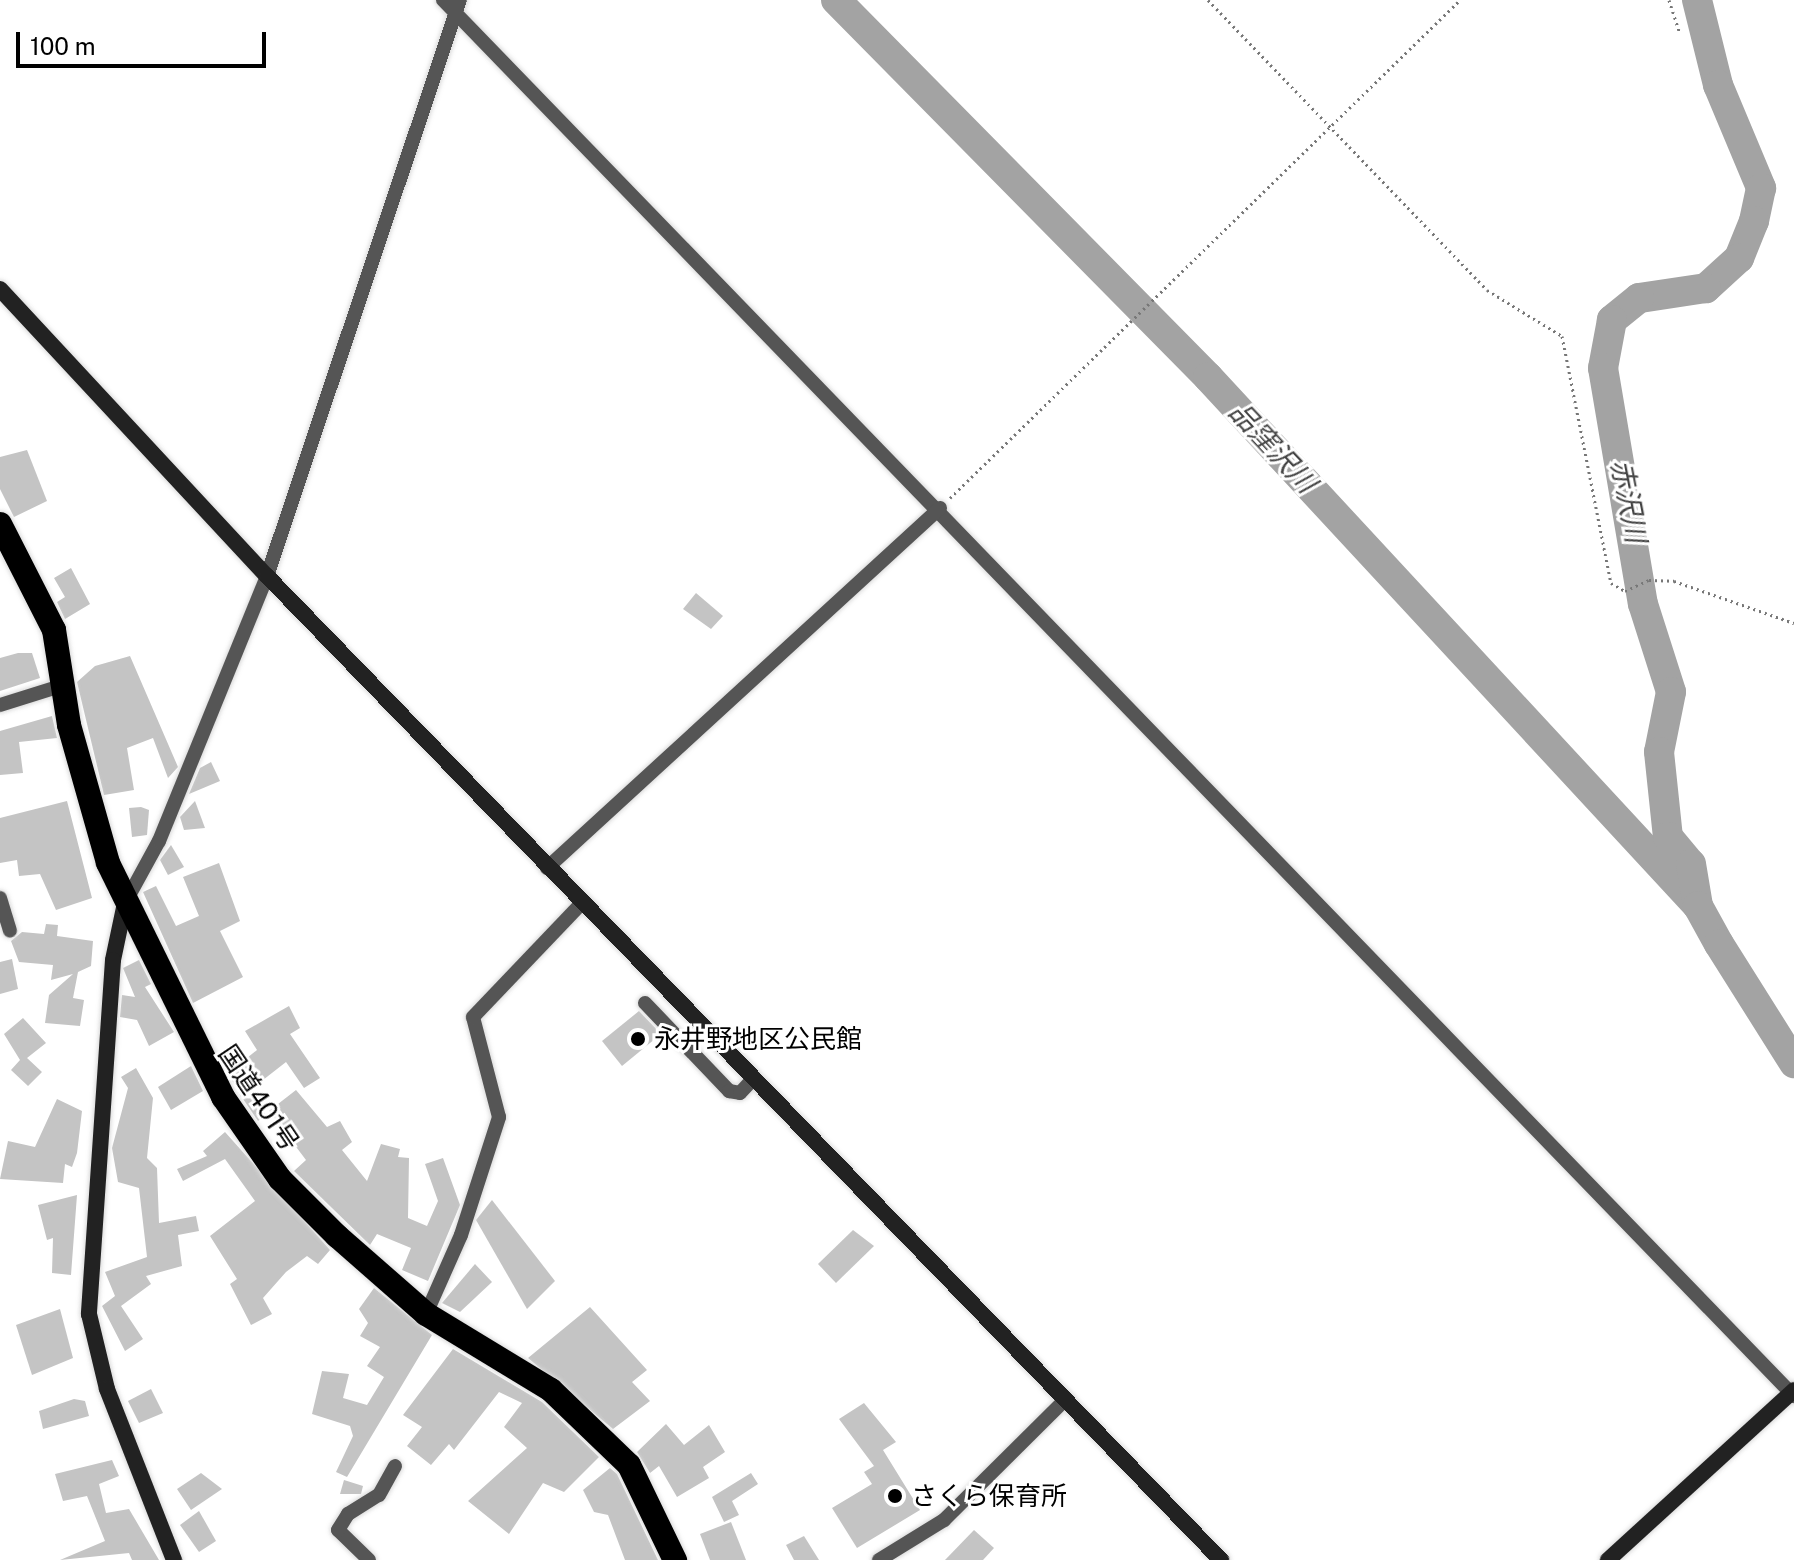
<!DOCTYPE html>
<html>
<head>
<meta charset="utf-8">
<style>
  body { margin:0 }
  #map { position:relative; width:1794px; height:1560px; overflow:hidden; background:#fff; font-family:"Public Sans","Noto Sans JP",sans-serif }
  div>[style] { position:absolute }
  [style*='--x'] { left:calc(var(--x)*1px); top:calc(var(--y)*1px); width:calc(var(--w)*1px); rotate:calc(var(--a)*1deg) }
  .river>* { height:30px; margin:-15px; padding:0 15px; transform-origin:15px; border-radius:15px; background:#a3a3a3 }
  .building>* { inset:0; background:#c4c4c4 }
  .path>* { height:3px; margin-top:-1.5px; transform-origin:0; background:repeating-linear-gradient(90deg,#777 0 2px,transparent 0 6px) }
  .roads { filter:drop-shadow(0 0 2px #dbdbdb) drop-shadow(0 0 2px #dbdbdb) }
  .street>* { height:14px; margin:-7px; padding:0 7px; transform-origin:7px; border-radius:7px; background:#555 }
  .secondary>* { height:16px; margin:-8px; padding:0 8px; transform-origin:8px; border-radius:8px; background:#222 }
  .highway>* { height:24px; margin:-12px; padding:0 12px; transform-origin:12px; border-radius:12px; background:#000 }
  .dots>* { width:22px; height:22px; translate:-50% -50%; box-sizing:border-box; border:4px solid #fff; border-radius:50% }
  span { translate:-50% -50%; white-space:nowrap; text-align:center; line-height:1.15; -webkit-text-stroke:6px #fff; paint-order:stroke }
  .poi-label { font-size:26px; color:#000 }
  .left { translate:0 -50%; text-align:left }
  .street-label { font-size:26px; color:#000 }
  .water-label { font-size:28px; color:#444; font-style:italic }
  .scale { position:absolute; left:16px; top:32px; width:250px; height:36px; box-sizing:border-box; border:4px solid #000; border-top:0; padding-left:10px; font-size:24px; line-height:28px; white-space:nowrap; color:#000; -webkit-text-stroke:6px #fff; paint-order:stroke }
</style>
</head>
<body>
<div id="map">
  <div class="river">
    <i style="--x:836;--y:0;--w:530;--a:45.38"></i>
    <i style="--x:1208;--y:377;--w:721;--a:47.19"></i>
    <i style="--x:1697;--y:0;--w:88;--a:76.1"></i>
    <i style="--x:1718;--y:85;--w:112;--a:67.3"></i>
    <i style="--x:1761;--y:188;--w:34;--a:102"></i>
    <i style="--x:1754;--y:221;--w:40;--a:112"></i>
    <i style="--x:1739;--y:258;--w:45;--a:137.7"></i>
    <i style="--x:1706;--y:288;--w:68;--a:171.5"></i>
    <i style="--x:1639;--y:298;--w:35;--a:141"></i>
    <i style="--x:1612;--y:320;--w:49;--a:100.6"></i>
    <i style="--x:1603;--y:368;--w:239;--a:80.4"></i>
    <i style="--x:1643;--y:604;--w:92;--a:72.3"></i>
    <i style="--x:1671;--y:692;--w:61;--a:101.3"></i>
    <i style="--x:1659;--y:752;--w:85;--a:84"></i>
    <i style="--x:1668;--y:837;--w:35;--a:50"></i>
    <i style="--x:1691;--y:864;--w:43;--a:80.5"></i>
    <i style="--x:1698;--y:906;--w:43;--a:61.1"></i>
    <i style="--x:1719;--y:944;--w:141;--a:57.8"></i>
  </div>
  <div class="building">
    <i style="clip-path:polygon(27px 450px,47px 501px,14px 517px,0 489px,0 457px)"></i>
    <i style="clip-path:polygon(71px 568px,90px 604px,65px 619px,57px 602px,65px 597px,54px 578px)"></i>
    <i style="clip-path:polygon(696px 593px,723px 616px,711px 629px,683px 609px)"></i>
    <i style="clip-path:polygon(18px 653px,32px 653px,40px 678px,0 691px,0 658px)"></i>
    <i style="clip-path:polygon(130px 656px,178px 767px,168px 778px,153px 738px,127px 748px,134px 790px,104px 795px,77px 682px,95px 666px)"></i>
    <i style="clip-path:polygon(52px 716px,57px 738px,19px 742px,23px 773px,0 775px,0 731px)"></i>
    <i style="clip-path:polygon(211px 762px,220px 781px,189px 794px,200px 768px)"></i>
    <i style="clip-path:polygon(67px 801px,92px 898px,56px 910px,40px 874px,19px 876px,17px 860px,0 863px,0 818px)"></i>
    <i style="clip-path:polygon(195px 801px,205px 828px,184px 830px,180px 817px)"></i>
    <i style="clip-path:polygon(141px 807px,149px 810px,147px 835px,132px 837px,129px 808px)"></i>
    <i style="clip-path:polygon(171px 845px,184px 867px,168px 875px,160px 860px)"></i>
    <i style="clip-path:polygon(219px 863px,240px 921px,220px 931px,243px 977px,193px 1003px,143px 892px,156px 886px,176px 926px,199px 916px,183px 877px)"></i>
    <i style="clip-path:polygon(46px 924px,58px 925px,57px 936px,93px 941px,91px 966px,78px 972px,73px 998px,84px 1000px,80px 1026px,45px 1023px,49px 995px,73px 974px,51px 980px,53px 965px,19px 962px,11px 941px,22px 932px,44px 934px)"></i>
    <i style="clip-path:polygon(12px 959px,18px 989px,0 994px,0 962px)"></i>
    <i style="clip-path:polygon(139px 960px,151px 984px,145px 987px,174px 1032px,149px 1046px,137px 1020px,120px 1017px,122px 995px,135px 997px,123px 968px)"></i>
    <i style="clip-path:polygon(289px 1006px,300px 1028px,290px 1034px,320px 1078px,304px 1088px,286px 1062px,241px 1097px,228px 1073px,257px 1050px,245px 1031px)"></i>
    <i style="clip-path:polygon(639px 1011px,661px 1034px,622px 1066px,602px 1041px)"></i>
    <i style="clip-path:polygon(23px 1018px,46px 1043px,27px 1058px,42px 1072px,28px 1086px,11px 1070px,20px 1060px,4px 1034px)"></i>
    <i style="clip-path:polygon(191px 1066px,203px 1091px,171px 1110px,158px 1087px)"></i>
    <i style="clip-path:polygon(136px 1068px,153px 1098px,147px 1158px,157px 1168px,159px 1223px,196px 1216px,199px 1231px,178px 1235px,182px 1266px,146px 1276px,151px 1284px,121px 1306px,143px 1339px,125px 1351px,102px 1306px,115px 1296px,105px 1272px,147px 1257px,139px 1188px,118px 1182px,112px 1148px,128px 1088px,121px 1077px)"></i>
    <i style="clip-path:polygon(296px 1090px,327px 1127px,340px 1121px,352px 1142px,342px 1150px,367px 1181px,381px 1144px,400px 1149px,398px 1157px,409px 1158px,408px 1218px,427px 1226px,438px 1201px,425px 1164px,443px 1158px,460px 1205px,428px 1281px,402px 1270px,411px 1248px,377px 1234px,370px 1245px,294px 1171px,306px 1160px,269px 1111px)"></i>
    <i style="clip-path:polygon(250px 1094px,266px 1115px,258px 1121px,243px 1099px)"></i>
    <i style="clip-path:polygon(57px 1099px,82px 1111px,77px 1153px,72px 1167px,65px 1164px,63px 1183px,0 1179px,8px 1141px,35px 1147px)"></i>
    <i style="clip-path:polygon(225px 1132px,330px 1250px,318px 1264px,307px 1256px,286px 1272px,263px 1298px,272px 1314px,251px 1325px,230px 1284px,237px 1279px,210px 1236px,255px 1201px,225px 1159px,183px 1181px,177px 1169px,207px 1156px,203px 1151px)"></i>
    <i style="clip-path:polygon(77px 1195px,71px 1275px,52px 1273px,53px 1238px,47px 1240px,38px 1205px)"></i>
    <i style="clip-path:polygon(492px 1200px,555px 1281px,527px 1309px,476px 1220px)"></i>
    <i style="clip-path:polygon(853px 1230px,874px 1246px,836px 1283px,818px 1264px)"></i>
    <i style="clip-path:polygon(475px 1264px,492px 1282px,460px 1312px,442px 1303px)"></i>
    <i style="clip-path:polygon(374px 1288px,432px 1335px,347px 1477px,336px 1472px,353px 1436px,350px 1426px,312px 1414px,322px 1371px,349px 1374px,343px 1398px,367px 1405px,384px 1377px,367px 1366px,380px 1347px,360px 1336px,368px 1323px,359px 1309px)"></i>
    <i style="clip-path:polygon(590px 1307px,647px 1370px,632px 1382px,650px 1401px,613px 1429px,528px 1358px)"></i>
    <i style="clip-path:polygon(60px 1309px,73px 1358px,32px 1375px,16px 1325px)"></i>
    <i style="clip-path:polygon(453px 1349px,542px 1402px,599px 1457px,564px 1492px,543px 1483px,509px 1534px,468px 1501px,527px 1448px,504px 1427px,522px 1403px,499px 1392px,454px 1450px,449px 1444px,431px 1465px,407px 1446px,422px 1427px,403px 1415px)"></i>
    <i style="clip-path:polygon(151px 1389px,163px 1413px,139px 1423px,128px 1401px)"></i>
    <i style="clip-path:polygon(74px 1399px,85px 1401px,89px 1416px,43px 1429px,39px 1411px)"></i>
    <i style="clip-path:polygon(864px 1403px,896px 1442px,883px 1450px,920px 1510px,857px 1548px,832px 1508px,872px 1484px,864px 1472px,874px 1466px,839px 1419px)"></i>
    <i style="clip-path:polygon(666px 1424px,684px 1445px,709px 1425px,725px 1452px,703px 1467px,709px 1478px,677px 1497px,659px 1466px,650px 1473px,637px 1452px)"></i>
    <i style="clip-path:polygon(112px 1460px,119px 1476px,99px 1484px,106px 1513px,129px 1509px,159px 1560px,132px 1560px,129px 1553px,60px 1560px,105px 1541px,87px 1496px,63px 1501px,55px 1474px)"></i>
    <i style="clip-path:polygon(610px 1468px,617px 1474px,658px 1560px,625px 1560px,608px 1515px,594px 1512px,583px 1490px)"></i>
    <i style="clip-path:polygon(201px 1473px,222px 1489px,191px 1510px,177px 1489px)"></i>
    <i style="clip-path:polygon(751px 1473px,758px 1484px,732px 1501px,739px 1515px,724px 1522px,712px 1497px)"></i>
    <i style="clip-path:polygon(344px 1480px,363px 1486px,361px 1494px,340px 1494px)"></i>
    <i style="clip-path:polygon(199px 1511px,216px 1541px,199px 1552px,180px 1525px)"></i>
    <i style="clip-path:polygon(731px 1522px,746px 1560px,710px 1560px,700px 1534px)"></i>
    <i style="clip-path:polygon(974px 1530px,994px 1548px,983px 1560px,945px 1560px)"></i>
    <i style="clip-path:polygon(804px 1536px,819px 1560px,794px 1560px,786px 1545px)"></i>
  </div>
  <div class="path">
    <i style="--x:1208;--y:0;--w:402;--a:46.1"></i>
    <i style="--x:1487;--y:290;--w:88;--a:31.5"></i>
    <i style="--x:1562;--y:336;--w:252;--a:78.8"></i>
    <i style="--x:1611;--y:583;--w:16;--a:30"></i>
    <i style="--x:1625;--y:591;--w:26;--a:-25"></i>
    <i style="--x:1649;--y:580;--w:25;--a:2"></i>
    <i style="--x:1674;--y:581;--w:127;--a:19.3"></i>
    <i style="--x:1669;--y:0;--w:35;--a:72"></i>
    <i style="--x:950;--y:498;--w:713;--a:-44.32"></i>
  </div>
  <div class="roads">
    <div class="street">
      <i style="--x:443;--y:0;--w:1943;--a:45.94"></i>
      <i style="--x:0;--y:705;--w:67;--a:-17.4"></i>
      <i style="--x:547;--y:868;--w:533;--a:-42.49"></i>
      <i style="--x:0;--y:898;--w:34;--a:73"></i>
      <i style="--x:125;--y:903;--w:71;--a:-61.3"></i>
      <i style="--x:159;--y:841;--w:286;--a:-67.8"></i>
      <i style="--x:267;--y:576;--w:607;--a:-71.48"></i>
      <i style="--x:645;--y:1003;--w:122;--a:46.3"></i>
      <i style="--x:729;--y:1091;--w:11;--a:10"></i>
      <i style="--x:740;--y:1093;--w:21;--a:-47"></i>
      <i style="--x:426;--y:1314;--w:86;--a:-66.1"></i>
      <i style="--x:461;--y:1235;--w:124;--a:-72.1"></i>
      <i style="--x:499;--y:1117;--w:103;--a:-104.6"></i>
      <i style="--x:473;--y:1017;--w:158;--a:-46.3"></i>
      <i style="--x:369;--y:1560;--w:43;--a:-135.9"></i>
      <i style="--x:338;--y:1530;--w:19;--a:-58"></i>
      <i style="--x:348;--y:1514;--w:36;--a:-32"></i>
      <i style="--x:379;--y:1495;--w:33;--a:-61"></i>
      <i style="--x:879;--y:1560;--w:76;--a:-31.6"></i>
      <i style="--x:944;--y:1520;--w:166;--a:-44.8"></i>
    </div>
    <div class="secondary">
      <i style="--x:0;--y:289;--w:392;--a:47.1"></i>
      <i style="--x:267;--y:576;--w:1371;--a:45.89"></i>
      <i style="--x:125;--y:903;--w:58;--a:101.9"></i>
      <i style="--x:113;--y:960;--w:355;--a:93.9"></i>
      <i style="--x:89;--y:1314;--w:77;--a:76.5"></i>
      <i style="--x:107;--y:1389;--w:184;--a:68.6"></i>
      <i style="--x:1608;--y:1560;--w:252;--a:-42.4"></i>
    </div>
    <div class="highway">
      <i style="--x:0;--y:524;--w:119;--a:63"></i>
      <i style="--x:54;--y:630;--w:96;--a:81"></i>
      <i style="--x:69;--y:725;--w:143;--a:74.2"></i>
      <i style="--x:108;--y:863;--w:261;--a:63.8"></i>
      <i style="--x:223;--y:1097;--w:100;--a:55.2"></i>
      <i style="--x:280;--y:1179;--w:81;--a:45"></i>
      <i style="--x:337;--y:1236;--w:118;--a:41.2"></i>
      <i style="--x:426;--y:1314;--w:146;--a:31.3"></i>
      <i style="--x:551;--y:1390;--w:108;--a:43.9"></i>
      <i style="--x:629;--y:1465;--w:106;--a:64.2"></i>
    </div>
  </div>
  <div class="dots">
    <i style="left:638px;top:1039px;background:#000"></i>
    <i style="left:895px;top:1496px;background:#000"></i>
  </div>
  <div class="poi-label">
    <span class="left" style="left:654px;top:1039px">永井野地区公民館</span>
    <span class="left" style="left:911px;top:1496px">さくら保育所</span>
  </div>
  <div class="street-label">
    <span style="left:259px;top:1098px;rotate:56deg">国道401号</span>
  </div>
  <div class="water-label">
    <span style="left:1273px;top:447px;rotate:47deg">品窪沢川</span>
    <span style="left:1629px;top:501px;rotate:79deg">赤沢川</span>
  </div>
  <div class="scale">100 m</div>
</div>
</body>
</html>
